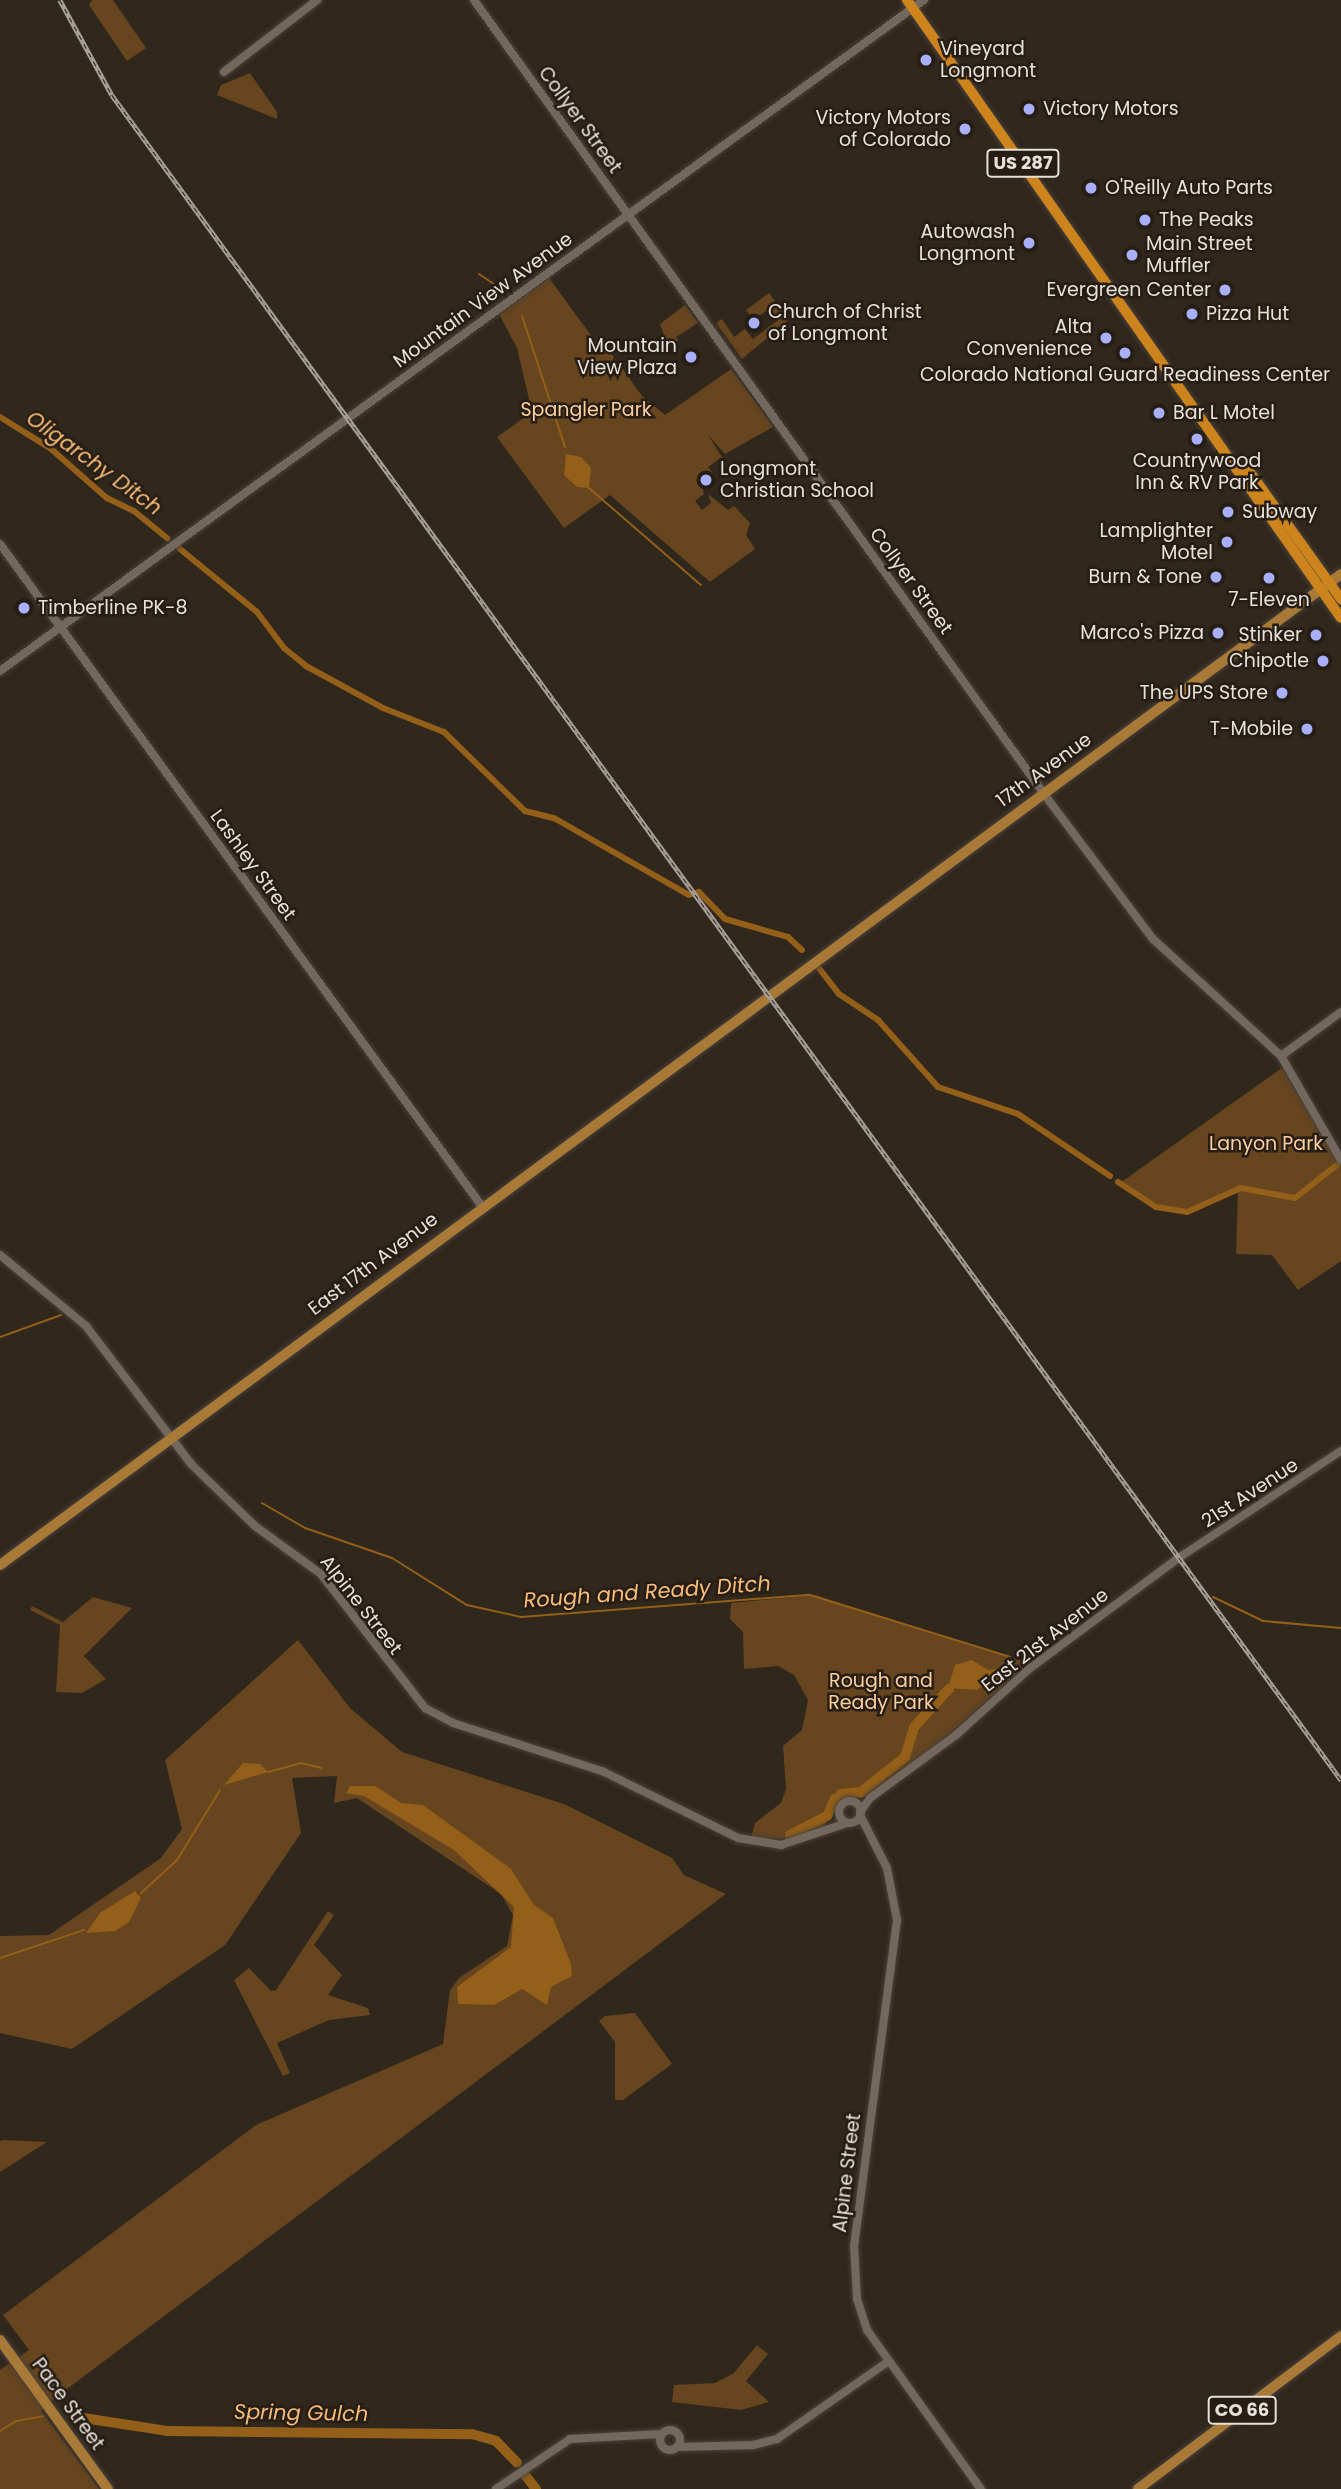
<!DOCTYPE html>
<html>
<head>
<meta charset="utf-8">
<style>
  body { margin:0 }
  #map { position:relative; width:1341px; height:2489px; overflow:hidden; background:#30271d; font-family:Poppins,sans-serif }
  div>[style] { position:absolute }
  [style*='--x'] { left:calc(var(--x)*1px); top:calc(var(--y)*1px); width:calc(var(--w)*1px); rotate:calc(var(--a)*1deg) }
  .green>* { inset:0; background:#66451f }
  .water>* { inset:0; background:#945f18 }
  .stream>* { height:2px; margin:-1px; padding:0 1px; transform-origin:1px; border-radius:1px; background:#945f18 }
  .canal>* { height:6px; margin:-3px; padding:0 3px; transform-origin:3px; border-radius:3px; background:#945f18 }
  .river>* { height:10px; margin:-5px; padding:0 5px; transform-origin:5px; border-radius:5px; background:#945f18 }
  .roads { filter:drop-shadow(0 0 2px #4a423a) drop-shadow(0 0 2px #4a423a) }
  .minor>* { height:8px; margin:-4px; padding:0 4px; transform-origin:4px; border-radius:4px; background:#72685d }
  .minor>.ring { margin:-4px; padding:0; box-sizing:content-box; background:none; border:8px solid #72685d; border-radius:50% }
  .major>* { height:10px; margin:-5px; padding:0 5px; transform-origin:5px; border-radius:5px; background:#a97937 }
  .highway>* { height:10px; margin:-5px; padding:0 5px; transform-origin:5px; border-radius:5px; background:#cd841d }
  .rail>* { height:4.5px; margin-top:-2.25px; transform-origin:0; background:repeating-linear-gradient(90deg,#261d14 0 5px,#a69f98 0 10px); box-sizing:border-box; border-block:2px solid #a69f98 }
  .dots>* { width:19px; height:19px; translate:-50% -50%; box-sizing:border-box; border:4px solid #261d14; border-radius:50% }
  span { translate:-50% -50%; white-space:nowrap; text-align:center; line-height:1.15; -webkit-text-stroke:5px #261d14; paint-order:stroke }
  .shield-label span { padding:2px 5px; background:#261d14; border:2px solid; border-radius:5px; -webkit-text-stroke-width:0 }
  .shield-label { font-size:18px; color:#e7e1db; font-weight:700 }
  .poi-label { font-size:19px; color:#e7e1db }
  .left { translate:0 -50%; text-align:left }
  .right { translate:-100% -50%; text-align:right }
  .street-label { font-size:19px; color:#e7e1db }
  .park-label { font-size:19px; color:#fdcf9e }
  .water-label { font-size:21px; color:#f8bc78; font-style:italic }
</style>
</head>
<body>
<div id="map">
  <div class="green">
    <i style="clip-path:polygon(92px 0,113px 0,146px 48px,127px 61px,89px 5px)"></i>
    <i style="clip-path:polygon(250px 73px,277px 112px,277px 119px,217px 95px,221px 85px)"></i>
    <i style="clip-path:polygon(549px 278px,601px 349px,606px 346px,642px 396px,665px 415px,731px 369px,773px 427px,725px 454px,708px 435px,722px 457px,708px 467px,713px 474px,701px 483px,704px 494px,695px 501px,702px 510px,711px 503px,708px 494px,728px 510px,734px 506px,750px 523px,746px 535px,755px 549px,710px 582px,610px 495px,564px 528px,497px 437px,532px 412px,517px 348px,499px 314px)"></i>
    <i style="clip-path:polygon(769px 293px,789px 320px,742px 359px,716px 323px,722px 319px,734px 337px,745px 329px,753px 339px,778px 320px,770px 308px,753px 320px,746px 310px)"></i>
    <i style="clip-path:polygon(685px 305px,698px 323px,676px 337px,679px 341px,667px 343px,660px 324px)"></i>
    <i style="clip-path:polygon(1282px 1068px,1341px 1167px,1341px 1261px,1298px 1290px,1272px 1255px,1236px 1254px,1238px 1189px,1194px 1211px,1175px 1211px,1156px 1207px,1120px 1183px)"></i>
    <i style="clip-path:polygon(815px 1595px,1028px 1663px,952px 1732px,865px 1797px,841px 1803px,823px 1827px,790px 1839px,751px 1838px,755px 1823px,781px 1803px,786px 1789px,783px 1746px,802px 1730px,808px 1700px,794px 1675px,778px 1666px,744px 1669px,743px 1632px,730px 1619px,731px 1603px)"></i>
    <i style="clip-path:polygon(93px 1597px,132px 1608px,84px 1656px,106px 1679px,82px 1693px,56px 1692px,60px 1625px,30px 1610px,32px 1606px,63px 1622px)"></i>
    <i style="clip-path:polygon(298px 1640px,350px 1708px,402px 1752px,564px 1804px,672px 1858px,684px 1875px,726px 1894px,47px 2404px,41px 2411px,99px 2489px,0 2489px,0 2370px,29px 2350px,3px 2315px,256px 2125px,443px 2044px,450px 1990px,459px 1978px,507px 1946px,513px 1915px,501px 1894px,357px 1798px,334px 1803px,337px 1776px,292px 1778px,301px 1833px,225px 1945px,72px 2049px,0 2033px,0 1936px,49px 1935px,161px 1858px,182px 1829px,165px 1760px)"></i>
    <i style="clip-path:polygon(328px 1911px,334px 1915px,314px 1945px,342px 1975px,328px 1995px,368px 2008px,370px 2015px,329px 2020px,277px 2043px,290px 2073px,283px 2076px,234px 1980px,249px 1968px,271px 1991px,276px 1990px)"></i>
    <i style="clip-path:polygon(635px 2013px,672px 2064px,623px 2100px,615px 2100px,615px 2042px,599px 2021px,605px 2016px)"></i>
    <i style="clip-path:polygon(0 2141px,4px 2140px,47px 2142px,0 2172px)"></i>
    <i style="clip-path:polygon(757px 2345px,768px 2354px,746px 2381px,769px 2402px,741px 2410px,672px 2402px,674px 2385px,715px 2383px,734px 2373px)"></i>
  </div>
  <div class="water">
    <i style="clip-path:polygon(566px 454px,581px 457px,591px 468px,589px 488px,577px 487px,564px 475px)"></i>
    <i style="clip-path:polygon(972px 1660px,988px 1670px,1005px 1668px,977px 1690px,948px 1688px,955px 1665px)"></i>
    <i style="clip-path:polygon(243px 1763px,260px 1764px,268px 1772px,224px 1785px)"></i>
    <i style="clip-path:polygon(350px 1786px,375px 1786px,401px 1803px,423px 1805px,511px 1869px,534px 1905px,553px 1918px,571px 1964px,572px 1976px,551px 1987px,547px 2005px,522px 1989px,494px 2005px,458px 2004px,457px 1987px,511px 1947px,514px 1907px,454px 1850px,364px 1796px,346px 1793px)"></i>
    <i style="clip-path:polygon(135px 1891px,141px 1898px,129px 1922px,115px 1931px,86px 1933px,100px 1913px)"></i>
  </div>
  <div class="stream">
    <i style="--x:479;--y:274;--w:25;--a:34"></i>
    <i style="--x:522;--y:316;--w:138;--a:71.8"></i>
    <i style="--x:589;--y:488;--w:148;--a:40.9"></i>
    <i style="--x:0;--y:1337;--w:65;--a:-19.8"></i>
    <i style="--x:262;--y:1503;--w:50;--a:30.2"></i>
    <i style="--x:305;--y:1528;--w:92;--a:19"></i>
    <i style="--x:392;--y:1558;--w:89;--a:32.1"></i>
    <i style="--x:467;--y:1605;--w:55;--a:12.5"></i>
    <i style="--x:521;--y:1617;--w:290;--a:-4.4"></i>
    <i style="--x:810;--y:1595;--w:209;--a:17.2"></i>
    <i style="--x:1213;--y:1597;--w:55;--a:25.6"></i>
    <i style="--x:1263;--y:1621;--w:78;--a:5.1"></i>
    <i style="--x:268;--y:1772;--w:34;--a:-15"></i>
    <i style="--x:301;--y:1763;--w:21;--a:14"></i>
    <i style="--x:141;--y:1893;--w:49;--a:-42.5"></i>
    <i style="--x:177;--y:1860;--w:82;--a:-58.4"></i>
    <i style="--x:0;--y:1958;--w:89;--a:-18.4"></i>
    <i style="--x:0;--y:2431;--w:19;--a:-32"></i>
    <i style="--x:16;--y:2421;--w:28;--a:-10"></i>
  </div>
  <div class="canal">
    <i style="--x:0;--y:417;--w:59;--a:31.8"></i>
    <i style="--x:50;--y:448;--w:76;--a:41.3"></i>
    <i style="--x:107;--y:498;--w:30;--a:26"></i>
    <i style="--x:134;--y:511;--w:43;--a:39.3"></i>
    <i style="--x:180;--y:549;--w:99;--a:39.3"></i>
    <i style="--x:257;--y:612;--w:45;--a:53.1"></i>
    <i style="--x:284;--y:648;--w:28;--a:39"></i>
    <i style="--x:306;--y:666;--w:88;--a:28.6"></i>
    <i style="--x:383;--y:708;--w:66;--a:21.5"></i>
    <i style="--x:444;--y:732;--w:113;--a:44.3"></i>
    <i style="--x:525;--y:811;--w:30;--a:14"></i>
    <i style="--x:554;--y:818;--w:155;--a:29.7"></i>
    <i style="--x:689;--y:895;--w:10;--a:-17"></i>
    <i style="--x:699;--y:892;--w:37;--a:46"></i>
    <i style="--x:725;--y:919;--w:66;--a:15.9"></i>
    <i style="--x:788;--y:937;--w:19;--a:43"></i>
    <i style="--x:818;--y:967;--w:34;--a:52"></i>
    <i style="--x:839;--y:994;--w:47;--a:33.7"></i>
    <i style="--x:878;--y:1020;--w:90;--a:48.2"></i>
    <i style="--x:938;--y:1087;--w:84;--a:18.6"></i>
    <i style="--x:1018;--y:1114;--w:111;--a:34"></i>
    <i style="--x:1118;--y:1182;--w:45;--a:33.3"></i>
    <i style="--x:1156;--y:1207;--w:31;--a:9"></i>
    <i style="--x:1187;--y:1212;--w:59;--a:-24"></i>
    <i style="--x:1241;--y:1188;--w:55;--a:10.5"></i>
    <i style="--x:1295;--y:1198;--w:55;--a:-38.3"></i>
  </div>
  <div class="river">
    <i style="--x:914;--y:1727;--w:52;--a:-47.4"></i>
    <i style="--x:841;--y:1794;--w:20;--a:-6"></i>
    <i style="--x:861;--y:1792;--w:56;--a:-38.5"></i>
    <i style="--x:905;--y:1757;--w:27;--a:-73"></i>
    <i style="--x:790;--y:1835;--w:42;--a:-27.2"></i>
    <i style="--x:827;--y:1816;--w:19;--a:-65"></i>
    <i style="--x:77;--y:2417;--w:91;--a:8.8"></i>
    <i style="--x:167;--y:2431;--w:305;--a:0.6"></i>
    <i style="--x:472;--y:2434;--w:25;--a:16"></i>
    <i style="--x:496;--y:2441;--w:30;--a:46"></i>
    <i style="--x:525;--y:2475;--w:18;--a:52"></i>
  </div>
  <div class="roads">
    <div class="minor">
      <i style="--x:474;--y:0;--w:982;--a:54.32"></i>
      <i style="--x:1047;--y:798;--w:176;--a:53.1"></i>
      <i style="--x:1153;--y:939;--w:173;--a:42.4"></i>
      <i style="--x:1281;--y:1056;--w:120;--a:60"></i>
      <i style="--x:224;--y:72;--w:118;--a:-37.7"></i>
      <i style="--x:0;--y:544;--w:817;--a:53.96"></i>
      <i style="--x:0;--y:671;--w:1142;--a:-35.99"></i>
      <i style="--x:1281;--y:1056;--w:74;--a:-36.3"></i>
      <i style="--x:0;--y:1255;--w:112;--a:39.5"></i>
      <i style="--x:86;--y:1326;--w:173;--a:52.7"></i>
      <i style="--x:191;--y:1464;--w:89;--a:44.1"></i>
      <i style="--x:255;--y:1526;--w:82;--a:36"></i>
      <i style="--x:321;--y:1574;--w:170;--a:52.2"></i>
      <i style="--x:425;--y:1708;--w:32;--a:28"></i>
      <i style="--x:453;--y:1723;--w:157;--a:17.9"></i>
      <i style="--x:602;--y:1771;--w:152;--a:26.2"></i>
      <i style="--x:738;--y:1838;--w:44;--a:9.2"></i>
      <i style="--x:781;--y:1845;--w:70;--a:-18.4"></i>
      <i class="ring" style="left:839px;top:1801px;width:14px;height:14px"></i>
      <i style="--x:860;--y:1812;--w:17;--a:-54"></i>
      <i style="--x:870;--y:1798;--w:107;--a:-36.2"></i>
      <i style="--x:956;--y:1735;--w:98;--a:-42.1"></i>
      <i style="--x:1029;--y:1669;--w:188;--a:-36.6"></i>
      <i style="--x:1180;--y:1557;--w:193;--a:-33.4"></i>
      <i style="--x:860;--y:1815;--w:59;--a:63"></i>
      <i style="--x:887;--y:1868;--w:53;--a:79.1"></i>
      <i style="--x:897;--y:1920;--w:328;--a:97.5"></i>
      <i style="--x:854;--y:2245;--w:54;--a:86.8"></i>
      <i style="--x:857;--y:2299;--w:33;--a:72"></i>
      <i style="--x:867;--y:2330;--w:196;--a:54.4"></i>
      <i class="ring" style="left:660px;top:2430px;width:12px;height:12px"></i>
      <i style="--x:677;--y:2447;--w:76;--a:-1.5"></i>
      <i style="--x:753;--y:2445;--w:25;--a:-14"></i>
      <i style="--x:777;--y:2439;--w:136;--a:-34.9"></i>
      <i style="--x:496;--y:2489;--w:89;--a:-34"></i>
      <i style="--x:570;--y:2439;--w:91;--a:-3.1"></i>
    </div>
    <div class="major">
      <i style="--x:0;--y:1565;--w:1667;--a:-36.46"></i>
      <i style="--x:0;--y:2340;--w:184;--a:54.1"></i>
      <i style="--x:1138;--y:2489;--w:254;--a:-37"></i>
    </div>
    <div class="highway">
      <i style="--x:907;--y:0;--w:755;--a:54.92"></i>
      <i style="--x:1242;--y:470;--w:7;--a:8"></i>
      <i style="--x:1249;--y:471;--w:158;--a:54.3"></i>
    </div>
  </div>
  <div class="rail">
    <i style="--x:60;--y:0;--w:108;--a:61.3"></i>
    <i style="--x:112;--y:95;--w:2086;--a:53.89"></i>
  </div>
  <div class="dots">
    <i style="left:926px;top:60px;background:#a8b0fc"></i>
    <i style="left:1029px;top:109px;background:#a8b0fc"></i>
    <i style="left:965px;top:129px;background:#a8b0fc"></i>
    <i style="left:1091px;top:188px;background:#a8b0fc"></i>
    <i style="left:1145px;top:220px;background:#a8b0fc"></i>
    <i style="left:1029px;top:243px;background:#a8b0fc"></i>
    <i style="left:1132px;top:255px;background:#a8b0fc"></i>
    <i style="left:1225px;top:290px;background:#a8b0fc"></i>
    <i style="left:1192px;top:314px;background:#a8b0fc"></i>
    <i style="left:754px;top:323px;background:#a8b0fc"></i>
    <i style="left:1106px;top:338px;background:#a8b0fc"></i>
    <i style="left:1125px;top:353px;background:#a8b0fc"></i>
    <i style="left:691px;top:357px;background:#a8b0fc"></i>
    <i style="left:1159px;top:413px;background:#a8b0fc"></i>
    <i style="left:1197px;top:439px;background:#a8b0fc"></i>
    <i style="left:706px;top:480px;background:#a8b0fc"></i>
    <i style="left:1228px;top:512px;background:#a8b0fc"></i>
    <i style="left:1227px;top:542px;background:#a8b0fc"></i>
    <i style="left:1216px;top:577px;background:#a8b0fc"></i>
    <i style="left:1269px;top:578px;background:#a8b0fc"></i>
    <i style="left:24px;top:608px;background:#a8b0fc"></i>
    <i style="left:1218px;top:633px;background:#a8b0fc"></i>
    <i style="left:1316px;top:635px;background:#a8b0fc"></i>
    <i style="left:1323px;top:661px;background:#a8b0fc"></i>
    <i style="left:1282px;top:693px;background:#a8b0fc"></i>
    <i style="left:1307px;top:729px;background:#a8b0fc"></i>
  </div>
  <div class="shield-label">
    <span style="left:1023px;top:163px">US 287</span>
    <span style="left:1242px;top:2410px">CO 66</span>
  </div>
  <div class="poi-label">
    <span class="left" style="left:940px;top:60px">Vineyard<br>Longmont</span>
    <span class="left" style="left:1043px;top:109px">Victory Motors</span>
    <span class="right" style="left:951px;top:129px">Victory Motors<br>of Colorado</span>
    <span class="left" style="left:1105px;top:188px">O'Reilly Auto Parts</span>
    <span class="left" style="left:1159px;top:220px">The Peaks</span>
    <span class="right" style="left:1015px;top:243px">Autowash<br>Longmont</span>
    <span class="left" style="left:1146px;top:255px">Main Street<br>Muffler</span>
    <span class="right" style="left:1211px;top:290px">Evergreen Center</span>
    <span class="left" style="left:768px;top:323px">Church of Christ<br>of Longmont</span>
    <span class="left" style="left:1206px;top:314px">Pizza Hut</span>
    <span class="right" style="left:1092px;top:338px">Alta<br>Convenience</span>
    <span class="right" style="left:677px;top:357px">Mountain<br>View Plaza</span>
    <span style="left:1125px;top:375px">Colorado National Guard Readiness Center</span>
    <span class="left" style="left:1173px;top:413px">Bar L Motel</span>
    <span style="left:1197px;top:472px">Countrywood<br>Inn &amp; RV Park</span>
    <span class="left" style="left:720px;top:480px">Longmont<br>Christian School</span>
    <span class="left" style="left:1242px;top:512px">Subway</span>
    <span class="right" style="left:1213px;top:542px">Lamplighter<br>Motel</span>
    <span class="right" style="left:1202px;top:577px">Burn &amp; Tone</span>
    <span style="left:1269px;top:600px">7-Eleven</span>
    <span class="left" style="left:38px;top:608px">Timberline PK-8</span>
    <span class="right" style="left:1204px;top:633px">Marco's Pizza</span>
    <span class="right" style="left:1302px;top:635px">Stinker</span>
    <span class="right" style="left:1309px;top:661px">Chipotle</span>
    <span class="right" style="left:1268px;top:693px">The UPS Store</span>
    <span class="right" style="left:1293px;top:729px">T-Mobile</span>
  </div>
  <div class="street-label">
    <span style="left:580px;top:120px;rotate:54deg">Collyer Street</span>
    <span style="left:483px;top:300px;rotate:-36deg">Mountain View Avenue</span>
    <span style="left:911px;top:581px;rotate:54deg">Collyer Street</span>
    <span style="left:1044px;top:770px;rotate:-36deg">17th Avenue</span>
    <span style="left:253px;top:865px;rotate:54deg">Lashley Street</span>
    <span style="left:373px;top:1264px;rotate:-37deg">East 17th Avenue</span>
    <span style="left:1250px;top:1493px;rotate:-33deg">21st Avenue</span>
    <span style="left:361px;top:1605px;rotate:52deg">Alpine Street</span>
    <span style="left:1045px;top:1640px;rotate:-38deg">East 21st Avenue</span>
    <span style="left:847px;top:2173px;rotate:-83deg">Alpine Street</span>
    <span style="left:68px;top:2404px;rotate:54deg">Pace Street</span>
  </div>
  <div class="park-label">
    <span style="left:586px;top:410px">Spangler Park</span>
    <span style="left:1266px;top:1144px">Lanyon Park</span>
    <span style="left:881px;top:1692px">Rough and<br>Ready Park</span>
  </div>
  <div class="water-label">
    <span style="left:94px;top:463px;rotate:36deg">Oligarchy Ditch</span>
    <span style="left:647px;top:1592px;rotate:-4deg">Rough and Ready Ditch</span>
    <span style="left:301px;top:2413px;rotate:1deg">Spring Gulch</span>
  </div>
</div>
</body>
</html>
